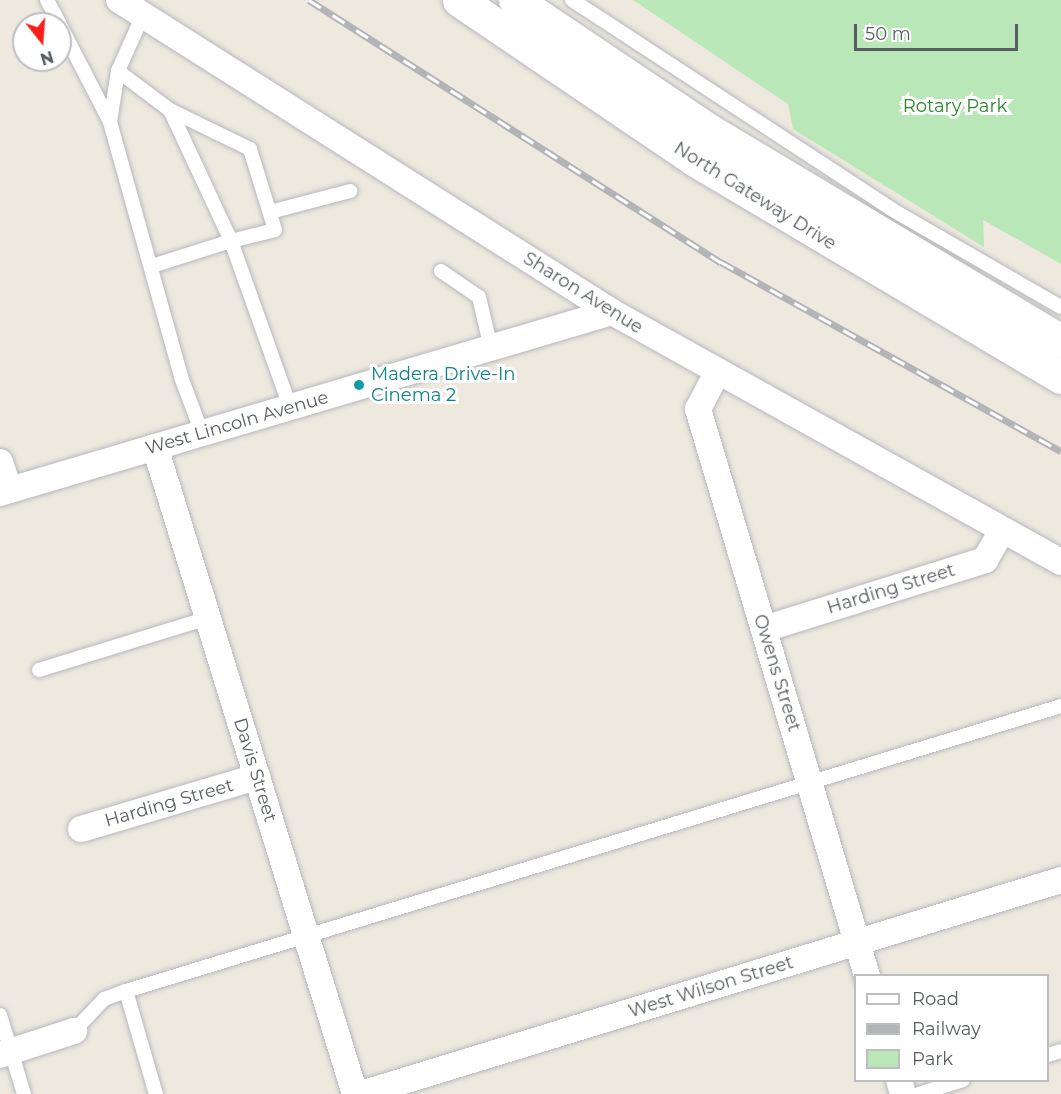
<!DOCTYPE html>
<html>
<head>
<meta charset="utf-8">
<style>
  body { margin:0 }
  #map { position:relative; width:1061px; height:1094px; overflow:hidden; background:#ede9df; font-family:Montserrat,sans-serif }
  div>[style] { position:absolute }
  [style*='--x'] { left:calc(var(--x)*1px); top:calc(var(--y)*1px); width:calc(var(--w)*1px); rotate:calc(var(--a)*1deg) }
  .green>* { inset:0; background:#bae7b8 }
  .roads { filter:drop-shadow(0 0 2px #b5b8bd) drop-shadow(0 0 2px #b5b8bd) }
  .lane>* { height:14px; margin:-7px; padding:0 7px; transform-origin:7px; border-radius:7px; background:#fff }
  .street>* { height:26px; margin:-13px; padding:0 13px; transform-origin:13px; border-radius:13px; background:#fff }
  .secondary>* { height:33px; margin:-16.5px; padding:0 16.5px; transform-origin:16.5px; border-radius:16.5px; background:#fff }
  .rail>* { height:7px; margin-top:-3.5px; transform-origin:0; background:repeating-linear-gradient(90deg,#fff 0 14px,#b3b4b5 0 28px); box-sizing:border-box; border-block:2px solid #b3b4b5 }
  .dots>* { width:16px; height:16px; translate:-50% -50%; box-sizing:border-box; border:3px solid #fff; border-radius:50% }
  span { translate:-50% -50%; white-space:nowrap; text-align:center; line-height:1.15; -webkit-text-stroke:6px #fff; paint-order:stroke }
  .park-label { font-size:18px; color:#2d852d }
  .street-label { font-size:18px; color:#585d62 }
  .culture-label { font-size:18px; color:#0d838f }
  .left { translate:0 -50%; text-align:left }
  .legend { position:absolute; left:854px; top:974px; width:195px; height:108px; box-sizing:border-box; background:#fff; border:2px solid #bcbec0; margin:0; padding:8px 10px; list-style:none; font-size:18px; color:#585d62 }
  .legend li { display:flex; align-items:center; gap:12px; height:30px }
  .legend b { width:30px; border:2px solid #bcbec0 }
  .north { position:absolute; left:12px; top:12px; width:60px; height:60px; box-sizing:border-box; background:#fff; border:2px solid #bcbec0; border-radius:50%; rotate:163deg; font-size:16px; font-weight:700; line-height:24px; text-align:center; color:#585d62 }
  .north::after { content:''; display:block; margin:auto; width:21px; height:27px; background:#f81f19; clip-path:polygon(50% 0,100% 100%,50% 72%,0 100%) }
  .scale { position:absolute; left:854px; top:24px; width:164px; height:27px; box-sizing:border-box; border:3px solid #585d62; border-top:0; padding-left:8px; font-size:18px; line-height:21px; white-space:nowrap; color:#585d62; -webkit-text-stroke:4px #fff; paint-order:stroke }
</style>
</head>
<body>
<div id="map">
  <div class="green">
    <i style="clip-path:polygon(633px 0,1061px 0,1061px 264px,983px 220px,984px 247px,793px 129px,788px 104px)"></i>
  </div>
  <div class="roads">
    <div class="lane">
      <i style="--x:47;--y:0;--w:27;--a:62"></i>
      <i style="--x:572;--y:0;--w:381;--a:33.2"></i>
      <i style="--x:891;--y:209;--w:196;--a:30"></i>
      <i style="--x:143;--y:15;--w:61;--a:114.1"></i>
      <i style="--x:118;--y:71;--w:52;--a:98.9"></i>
      <i style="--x:110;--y:122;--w:265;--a:74.4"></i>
      <i style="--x:181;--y:377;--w:60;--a:69.4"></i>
      <i style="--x:60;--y:25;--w:109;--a:62.7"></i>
      <i style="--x:118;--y:71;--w:65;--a:36.9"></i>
      <i style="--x:170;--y:110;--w:145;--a:65"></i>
      <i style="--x:231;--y:241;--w:45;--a:-14"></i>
      <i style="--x:275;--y:230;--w:85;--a:-107.2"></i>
      <i style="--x:250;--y:149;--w:89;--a:-154"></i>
      <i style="--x:270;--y:212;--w:83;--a:-14.7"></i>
      <i style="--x:152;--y:266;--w:83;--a:-17.6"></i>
      <i style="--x:231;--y:241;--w:176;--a:70.4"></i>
      <i style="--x:441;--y:271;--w:46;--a:34.4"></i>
      <i style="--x:479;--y:297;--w:52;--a:76.8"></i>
      <i style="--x:39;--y:670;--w:177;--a:-17.1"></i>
      <i style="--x:126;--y:991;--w:107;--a:73.8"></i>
      <i style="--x:0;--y:1015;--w:83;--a:73.1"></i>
      <i style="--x:74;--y:1031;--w:44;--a:-46.8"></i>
      <i style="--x:104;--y:999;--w:23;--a:-20"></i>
      <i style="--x:126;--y:991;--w:977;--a:-16.95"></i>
      <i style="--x:1048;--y:1055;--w:14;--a:-17"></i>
      <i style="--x:919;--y:1094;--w:46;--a:-17.7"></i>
    </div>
    <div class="street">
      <i style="--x:119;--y:0;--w:583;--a:32.33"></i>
      <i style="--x:612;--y:312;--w:514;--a:29.11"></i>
      <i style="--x:717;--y:373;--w:41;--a:117.8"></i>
      <i style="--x:698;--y:409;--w:592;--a:73.4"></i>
      <i style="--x:155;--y:447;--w:677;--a:72.82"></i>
      <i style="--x:0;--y:462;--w:29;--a:72"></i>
      <i style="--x:0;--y:493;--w:638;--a:-16.48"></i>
      <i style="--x:764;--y:629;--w:232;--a:-17.3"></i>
      <i style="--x:985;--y:560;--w:34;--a:-60"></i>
      <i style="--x:81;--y:829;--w:184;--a:-16.5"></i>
      <i style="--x:0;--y:1055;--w:78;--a:-18"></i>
      <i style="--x:899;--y:1080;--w:15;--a:74"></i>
      <i style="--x:361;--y:1094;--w:732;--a:-17"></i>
    </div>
    <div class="secondary">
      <i style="--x:459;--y:0;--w:285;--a:34.1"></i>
      <i style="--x:695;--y:160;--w:425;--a:30.7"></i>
      <i style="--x:515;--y:0;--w:235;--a:33.9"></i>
      <i style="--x:710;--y:131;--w:409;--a:30.9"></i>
    </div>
  </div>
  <div class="rail">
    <i style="--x:309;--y:0;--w:488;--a:32.5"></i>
    <i style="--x:721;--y:262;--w:389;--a:29.1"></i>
  </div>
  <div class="dots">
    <i style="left:359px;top:385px;background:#0f9aa8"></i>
  </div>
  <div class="park-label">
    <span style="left:955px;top:106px">Rotary Park</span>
  </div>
  <div class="street-label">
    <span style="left:755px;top:196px;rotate:32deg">North Gateway Drive</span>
    <span style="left:583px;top:293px;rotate:32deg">Sharon Avenue</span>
    <span style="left:237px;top:423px;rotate:-16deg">West Lincoln Avenue</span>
    <span style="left:891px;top:589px;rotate:-17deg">Harding Street</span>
    <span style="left:777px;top:673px;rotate:73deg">Owens Street</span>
    <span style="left:255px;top:770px;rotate:73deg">Davis Street</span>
    <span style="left:169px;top:803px;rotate:-16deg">Harding Street</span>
    <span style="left:711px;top:987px;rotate:-17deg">West Wilson Street</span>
  </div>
  <div class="culture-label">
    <span class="left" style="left:371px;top:385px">Madera Drive-In<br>Cinema 2</span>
  </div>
  <ul class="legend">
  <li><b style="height:8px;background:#fff"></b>Road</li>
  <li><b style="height:8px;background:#b3b4b5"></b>Railway</li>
  <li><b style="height:16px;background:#bae7b8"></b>Park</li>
  </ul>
  <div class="north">N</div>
  <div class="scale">50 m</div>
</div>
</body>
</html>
